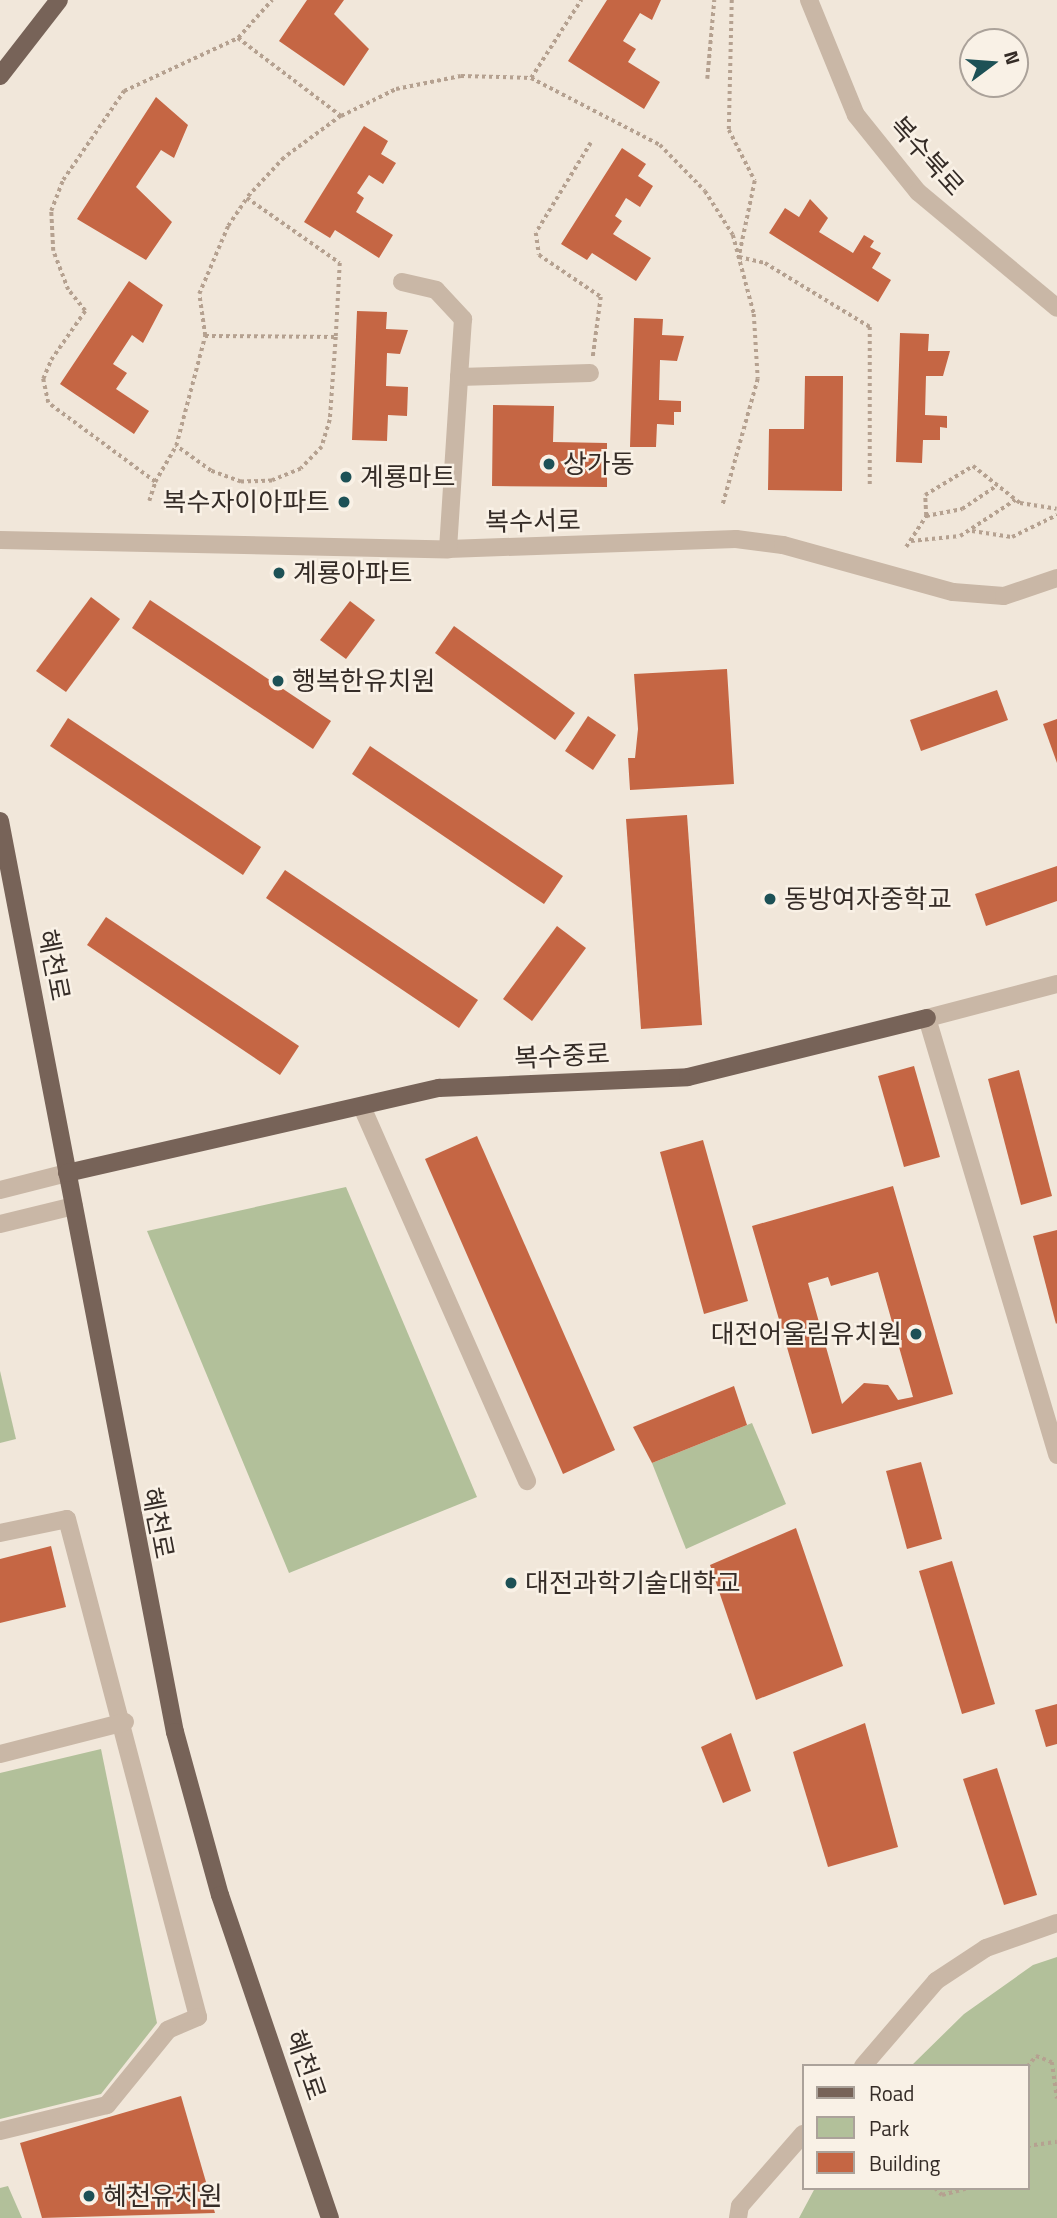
<!DOCTYPE html>
<html>
<head>
<meta charset="utf-8">
<style>
  body { margin:0 }
  #map { position:relative; width:1057px; height:2218px; overflow:hidden; background:#f1e7da; font-family:"Titillium Web","Noto Sans KR",sans-serif }
  div>[style] { position:absolute }
  [style*='--x'] { left:calc(var(--x)*1px); top:calc(var(--y)*1px); width:calc(var(--w)*1px); rotate:calc(var(--a)*1deg) }
  .green>* { inset:0; background:#b2c09a }
  .building>* { inset:0; background:#c56644 }
  .path>* { height:3.5px; margin-top:-1.75px; transform-origin:0; background:repeating-linear-gradient(90deg,#b5a190 0 3.5px,transparent 0 7px) }
  .minor>* { height:18px; margin:-9px; padding:0 9px; transform-origin:9px; border-radius:9px; background:#c9b7a6 }
  .major>* { height:18px; margin:-9px; padding:0 9px; transform-origin:9px; border-radius:9px; background:#776358 }
  .dots>* { width:19px; height:19px; translate:-50% -50%; box-sizing:border-box; border:4px solid #f9f1e6; border-radius:50% }
  span { translate:-50% -50%; white-space:nowrap; text-align:center; line-height:1.15; -webkit-text-stroke:5px #f9f1e6; paint-order:stroke }
  .street-label { font-size:26px; color:#352c27 }
  .poi-label { font-size:26px; color:#352c27 }
  .left { translate:0 -50%; text-align:left }
  .right { translate:-100% -50%; text-align:right }
  .legend { position:absolute; left:802px; top:2064px; width:228px; height:126px; box-sizing:border-box; background:#f9f1e6; border:2px solid #aba29a; margin:0; padding:9px 12px; list-style:none; font-size:21px; color:#352c27 }
  .legend li { display:flex; align-items:center; gap:14px; height:35px }
  .legend b { width:35px; border:2px solid #aba29a }
  .north { position:absolute; left:959px; top:28px; width:70px; height:70px; box-sizing:border-box; background:#f9f1e6; border:2px solid #aba29a; border-radius:50%; rotate:74deg; font-size:19px; font-weight:700; line-height:28px; text-align:center; color:#352c27 }
  .north::after { content:''; display:block; margin:auto; width:24px; height:32px; background:#1d5156; clip-path:polygon(50% 0,100% 100%,50% 72%,0 100%) }
</style>
</head>
<body>
<div id="map">
  <div class="green">
    <i style="clip-path:polygon(346px 1187px,477px 1497px,289px 1573px,147px 1231px)"></i>
    <i style="clip-path:polygon(0 1371px,16px 1439px,0 1443px)"></i>
    <i style="clip-path:polygon(752px 1423px,786px 1504px,686px 1549px,652px 1463px)"></i>
    <i style="clip-path:polygon(101px 1749px,157px 2023px,101px 2094px,0 2119px,0 1773px)"></i>
    <i style="clip-path:polygon(1057px 1957px,1057px 2218px,799px 2218px,815px 2188px,1027px 2188px,1027px 2066px,911px 2066px,964px 2014px,1033px 1965px)"></i>
    <i style="clip-path:polygon(8px 2186px,22px 2218px,0 2218px,0 2188px)"></i>
  </div>
  <div class="building">
    <i style="clip-path:polygon(307px 0,344px 0,334px 14px,369px 49px,344px 86px,279px 41px)"></i>
    <i style="clip-path:polygon(607px 0,661px 0,652px 20px,640px 13px,623px 41px,636px 49px,628px 62px,660px 82px,644px 109px,568px 61px)"></i>
    <i style="clip-path:polygon(156px 97px,188px 125px,174px 158px,161px 150px,136px 187px,172px 222px,146px 260px,77px 219px)"></i>
    <i style="clip-path:polygon(364px 126px,388px 141px,381px 154px,396px 163px,383px 184px,369px 175px,357px 193px,364px 198px,356px 212px,393px 235px,379px 258px,335px 230px,330px 238px,304px 222px)"></i>
    <i style="clip-path:polygon(622px 148px,646px 164px,638px 176px,653px 186px,640px 207px,626px 198px,615px 216px,622px 221px,613px 234px,651px 258px,636px 281px,592px 253px,587px 260px,561px 244px)"></i>
    <i style="clip-path:polygon(810px 199px,828px 218px,819px 232px,853px 253px,864px 235px,874px 241px,870px 247px,881px 253px,872px 268px,891px 280px,878px 302px,769px 233px,785px 208px,799px 217px)"></i>
    <i style="clip-path:polygon(129px 281px,163px 305px,143px 343px,132px 335px,113px 364px,127px 373px,116px 389px,149px 411px,134px 434px,60px 384px)"></i>
    <i style="clip-path:polygon(357px 311px,387px 312px,386px 329px,408px 330px,400px 354px,387px 353px,386px 386px,408px 387px,407px 416px,388px 415px,387px 441px,352px 440px)"></i>
    <i style="clip-path:polygon(634px 318px,663px 319px,662px 335px,684px 336px,677px 361px,660px 360px,659px 400px,681px 401px,681px 412px,674px 412px,674px 425px,657px 424px,656px 447px,630px 447px)"></i>
    <i style="clip-path:polygon(900px 333px,929px 334px,928px 351px,950px 351px,943px 376px,926px 376px,925px 415px,947px 416px,947px 428px,940px 427px,940px 440px,923px 440px,922px 463px,896px 462px)"></i>
    <i style="clip-path:polygon(805px 376px,843px 376px,842px 491px,768px 490px,769px 429px,804px 429px)"></i>
    <i style="clip-path:polygon(493px 405px,554px 406px,553px 442px,607px 443px,607px 487px,492px 486px)"></i>
    <i style="clip-path:polygon(91px 597px,120px 619px,66px 692px,36px 671px)"></i>
    <i style="clip-path:polygon(150px 600px,331px 721px,313px 749px,132px 628px)"></i>
    <i style="clip-path:polygon(350px 601px,375px 620px,346px 659px,320px 640px)"></i>
    <i style="clip-path:polygon(454px 626px,575px 713px,555px 740px,435px 653px)"></i>
    <i style="clip-path:polygon(727px 669px,734px 784px,630px 790px,628px 758px,635px 758px,638px 729px,634px 674px)"></i>
    <i style="clip-path:polygon(997px 690px,1008px 720px,921px 751px,910px 720px)"></i>
    <i style="clip-path:polygon(588px 716px,616px 735px,593px 770px,565px 751px)"></i>
    <i style="clip-path:polygon(68px 718px,261px 847px,243px 875px,50px 746px)"></i>
    <i style="clip-path:polygon(1057px 719px,1057px 763px,1043px 724px)"></i>
    <i style="clip-path:polygon(370px 746px,563px 876px,544px 904px,352px 774px)"></i>
    <i style="clip-path:polygon(687px 815px,702px 1025px,641px 1029px,626px 819px)"></i>
    <i style="clip-path:polygon(1057px 866px,1057px 901px,986px 926px,975px 894px)"></i>
    <i style="clip-path:polygon(285px 870px,478px 1000px,459px 1028px,266px 898px)"></i>
    <i style="clip-path:polygon(106px 917px,299px 1046px,280px 1075px,87px 945px)"></i>
    <i style="clip-path:polygon(557px 926px,586px 948px,532px 1021px,503px 999px)"></i>
    <i style="clip-path:polygon(914px 1066px,940px 1157px,904px 1167px,878px 1076px)"></i>
    <i style="clip-path:polygon(1019px 1070px,1052px 1196px,1021px 1205px,988px 1079px)"></i>
    <i style="clip-path:polygon(477px 1136px,615px 1450px,563px 1474px,425px 1159px)"></i>
    <i style="clip-path:polygon(703px 1140px,748px 1301px,704px 1314px,660px 1152px)"></i>
    <i style="clip-path:polygon(evenodd,893px 1186px,953px 1394px,812px 1434px,752px 1226px,893px 1186px,878px 1272px,913px 1397px,898px 1400px,888px 1385px,864px 1383px,842px 1404px,808px 1283px,828px 1277px,831px 1286px,878px 1272px)"></i>
    <i style="clip-path:polygon(1057px 1230px,1057px 1323px,1056px 1324px,1033px 1236px)"></i>
    <i style="clip-path:polygon(734px 1386px,747px 1425px,652px 1463px,633px 1427px)"></i>
    <i style="clip-path:polygon(921px 1462px,942px 1539px,907px 1549px,886px 1471px)"></i>
    <i style="clip-path:polygon(796px 1528px,843px 1666px,756px 1700px,710px 1565px)"></i>
    <i style="clip-path:polygon(51px 1546px,66px 1607px,0 1623px,0 1559px)"></i>
    <i style="clip-path:polygon(952px 1561px,995px 1704px,962px 1714px,919px 1571px)"></i>
    <i style="clip-path:polygon(1057px 1704px,1057px 1744px,1046px 1747px,1035px 1710px)"></i>
    <i style="clip-path:polygon(865px 1723px,898px 1847px,828px 1867px,793px 1752px)"></i>
    <i style="clip-path:polygon(731px 1733px,751px 1791px,723px 1803px,701px 1747px)"></i>
    <i style="clip-path:polygon(997px 1768px,1037px 1895px,1004px 1905px,963px 1779px)"></i>
    <i style="clip-path:polygon(181px 2096px,215px 2213px,42px 2218px,20px 2143px)"></i>
  </div>
  <div class="path">
    <i style="--x:732;--y:0;--w:130;--a:91.3"></i>
    <i style="--x:729;--y:130;--w:57;--a:63"></i>
    <i style="--x:755;--y:181;--w:78;--a:101.9"></i>
    <i style="--x:739;--y:257;--w:27;--a:13"></i>
    <i style="--x:765;--y:263;--w:123;--a:31.4"></i>
    <i style="--x:870;--y:327;--w:160;--a:90"></i>
    <i style="--x:238;--y:38;--w:129;--a:37.1"></i>
    <i style="--x:341;--y:116;--w:71;--a:143.6"></i>
    <i style="--x:284;--y:158;--w:54;--a:132.8"></i>
    <i style="--x:247;--y:198;--w:113;--a:35"></i>
    <i style="--x:340;--y:263;--w:74;--a:93.1"></i>
    <i style="--x:336;--y:337;--w:83;--a:94.1"></i>
    <i style="--x:330;--y:420;--w:28;--a:107"></i>
    <i style="--x:322;--y:447;--w:30;--a:134"></i>
    <i style="--x:301;--y:469;--w:31;--a:158"></i>
    <i style="--x:272;--y:481;--w:31;--a:178"></i>
    <i style="--x:241;--y:482;--w:32;--a:-160"></i>
    <i style="--x:211;--y:471;--w:43;--a:-144.5"></i>
    <i style="--x:176;--y:446;--w:114;--a:-75.2"></i>
    <i style="--x:205;--y:336;--w:131;--a:0.4"></i>
    <i style="--x:531;--y:78;--w:145;--a:27.4"></i>
    <i style="--x:660;--y:145;--w:64;--a:45.6"></i>
    <i style="--x:705;--y:191;--w:52;--a:57.5"></i>
    <i style="--x:733;--y:235;--w:82;--a:75.1"></i>
    <i style="--x:754;--y:314;--w:65;--a:86.5"></i>
    <i style="--x:758;--y:379;--w:130;--a:105.6"></i>
    <i style="--x:707;--y:79;--w:79;--a:-84.9"></i>
    <i style="--x:341;--y:116;--w:61;--a:-26.1"></i>
    <i style="--x:396;--y:89;--w:66;--a:-11.3"></i>
    <i style="--x:461;--y:76;--w:70;--a:1.6"></i>
    <i style="--x:531;--y:78;--w:93;--a:-57.3"></i>
    <i style="--x:591;--y:143;--w:105;--a:121.4"></i>
    <i style="--x:536;--y:233;--w:22;--a:82"></i>
    <i style="--x:539;--y:255;--w:75;--a:34.1"></i>
    <i style="--x:601;--y:297;--w:61;--a:97.6"></i>
    <i style="--x:205;--y:336;--w:42;--a:-98.1"></i>
    <i style="--x:199;--y:294;--w:74;--a:-66.9"></i>
    <i style="--x:228;--y:226;--w:34;--a:-56"></i>
    <i style="--x:155;--y:482;--w:42;--a:-59.7"></i>
    <i style="--x:149;--y:501;--w:20;--a:-72"></i>
    <i style="--x:155;--y:482;--w:133;--a:-143.6"></i>
    <i style="--x:48;--y:403;--w:25;--a:-102"></i>
    <i style="--x:43;--y:379;--w:21;--a:-67"></i>
    <i style="--x:51;--y:360;--w:60;--a:-55.2"></i>
    <i style="--x:85;--y:311;--w:27;--a:-129"></i>
    <i style="--x:68;--y:290;--w:42;--a:-111"></i>
    <i style="--x:53;--y:251;--w:40;--a:-92.9"></i>
    <i style="--x:51;--y:211;--w:33;--a:-69"></i>
    <i style="--x:63;--y:180;--w:108;--a:-55.6"></i>
    <i style="--x:124;--y:91;--w:126;--a:-24.9"></i>
    <i style="--x:238;--y:38;--w:51;--a:-48.2"></i>
    <i style="--x:926;--y:516;--w:37;--a:-11"></i>
    <i style="--x:962;--y:509;--w:40;--a:-34"></i>
    <i style="--x:972;--y:531;--w:40;--a:8.5"></i>
    <i style="--x:1012;--y:537;--w:50;--a:-26.1"></i>
    <i style="--x:911;--y:541;--w:49;--a:-5.8"></i>
    <i style="--x:960;--y:536;--w:66;--a:-33.2"></i>
    <i style="--x:906;--y:547;--w:37;--a:-57"></i>
    <i style="--x:926;--y:516;--w:21;--a:-93"></i>
    <i style="--x:925;--y:495;--w:56;--a:-31.1"></i>
    <i style="--x:973;--y:466;--w:60;--a:38.2"></i>
    <i style="--x:1020;--y:503;--w:37;--a:9"></i>
    <i style="--x:1027;--y:2067;--w:14;--a:-51"></i>
    <i style="--x:1036;--y:2056;--w:17;--a:21"></i>
    <i style="--x:1052;--y:2062;--w:37;--a:82"></i>
    <i style="--x:1027;--y:2146;--w:30;--a:-8"></i>
    <i style="--x:935;--y:2188;--w:10;--a:45"></i>
    <i style="--x:942;--y:2195;--w:27;--a:-15"></i>
  </div>
  <div class="minor">
    <i style="--x:809;--y:0;--w:124;--a:67.8"></i>
    <i style="--x:856;--y:115;--w:99;--a:51.2"></i>
    <i style="--x:918;--y:192;--w:181;--a:39.8"></i>
    <i style="--x:402;--y:282;--w:35;--a:13"></i>
    <i style="--x:436;--y:290;--w:40;--a:47"></i>
    <i style="--x:463;--y:319;--w:58;--a:93.9"></i>
    <i style="--x:0;--y:540;--w:448;--a:1.2"></i>
    <i style="--x:448;--y:549;--w:288;--a:-2"></i>
    <i style="--x:736;--y:539;--w:47;--a:7.3"></i>
    <i style="--x:783;--y:545;--w:176;--a:15.5"></i>
    <i style="--x:953;--y:592;--w:51;--a:4.5"></i>
    <i style="--x:1004;--y:596;--w:56;--a:-18.8"></i>
    <i style="--x:448;--y:549;--w:172;--a:-86.3"></i>
    <i style="--x:459;--y:377;--w:131;--a:-1.7"></i>
    <i style="--x:1057;--y:984;--w:134;--a:165.3"></i>
    <i style="--x:927;--y:1018;--w:456;--a:73.4"></i>
    <i style="--x:362;--y:1107;--w:409;--a:66.2"></i>
    <i style="--x:0;--y:1190;--w:69;--a:-14.2"></i>
    <i style="--x:0;--y:1224;--w:76;--a:-13.7"></i>
    <i style="--x:0;--y:1533;--w:68;--a:-11.8"></i>
    <i style="--x:67;--y:1519;--w:515;--a:75.26"></i>
    <i style="--x:198;--y:2017;--w:33;--a:157"></i>
    <i style="--x:168;--y:2030;--w:97;--a:129.1"></i>
    <i style="--x:107;--y:2105;--w:110;--a:166.3"></i>
    <i style="--x:0;--y:1754;--w:129;--a:-14.4"></i>
    <i style="--x:863;--y:2066;--w:112;--a:-49.3"></i>
    <i style="--x:936;--y:1981;--w:60;--a:-33.4"></i>
    <i style="--x:986;--y:1948;--w:75;--a:-19.4"></i>
    <i style="--x:738;--y:2218;--w:12;--a:-81"></i>
    <i style="--x:740;--y:2206;--w:96;--a:-48.8"></i>
  </div>
  <div class="major">
    <i style="--x:0;--y:76;--w:96;--a:-52.2"></i>
    <i style="--x:0;--y:821;--w:928;--a:79.13"></i>
    <i style="--x:175;--y:1732;--w:169;--a:74.6"></i>
    <i style="--x:220;--y:1895;--w:341;--a:71.2"></i>
    <i style="--x:67;--y:1173;--w:382;--a:-12.9"></i>
    <i style="--x:439;--y:1088;--w:249;--a:-2.5"></i>
    <i style="--x:688;--y:1077;--w:246;--a:-13.9"></i>
  </div>
  <div class="dots">
    <i style="left:549px;top:464px;background:#1d5156"></i>
    <i style="left:346px;top:477px;background:#1d5156"></i>
    <i style="left:344px;top:502px;background:#1d5156"></i>
    <i style="left:279px;top:573px;background:#1d5156"></i>
    <i style="left:278px;top:681px;background:#1d5156"></i>
    <i style="left:770px;top:899px;background:#1d5156"></i>
    <i style="left:916px;top:1334px;background:#1d5156"></i>
    <i style="left:511px;top:1583px;background:#1d5156"></i>
    <i style="left:89px;top:2196px;background:#1d5156"></i>
  </div>
  <div class="street-label">
    <span style="left:927px;top:156px;rotate:48deg">복수북로</span>
    <span style="left:533px;top:521px;rotate:-1deg">복수서로</span>
    <span style="left:54px;top:965px;rotate:79deg">혜천로</span>
    <span style="left:562px;top:1056px;rotate:-3deg">복수중로</span>
    <span style="left:158px;top:1523px;rotate:79deg">혜천로</span>
    <span style="left:306px;top:2065px;rotate:71deg">혜천로</span>
  </div>
  <div class="poi-label">
    <span class="left" style="left:563px;top:464px">상가동</span>
    <span class="left" style="left:360px;top:477px">계룡마트</span>
    <span class="right" style="left:330px;top:502px">복수자이아파트</span>
    <span class="left" style="left:293px;top:573px">계룡아파트</span>
    <span class="left" style="left:292px;top:681px">행복한유치원</span>
    <span class="left" style="left:784px;top:899px">동방여자중학교</span>
    <span class="right" style="left:902px;top:1334px">대전어울림유치원</span>
    <span class="left" style="left:525px;top:1583px">대전과학기술대학교</span>
    <span class="left" style="left:103px;top:2196px">혜천유치원</span>
  </div>
  <ul class="legend">
  <li><b style="height:9px;background:#776358"></b>Road</li>
  <li><b style="height:19px;background:#b2c09a"></b>Park</li>
  <li><b style="height:19px;background:#c56644"></b>Building</li>
  </ul>
  <div class="north">N</div>
</div>
</body>
</html>
